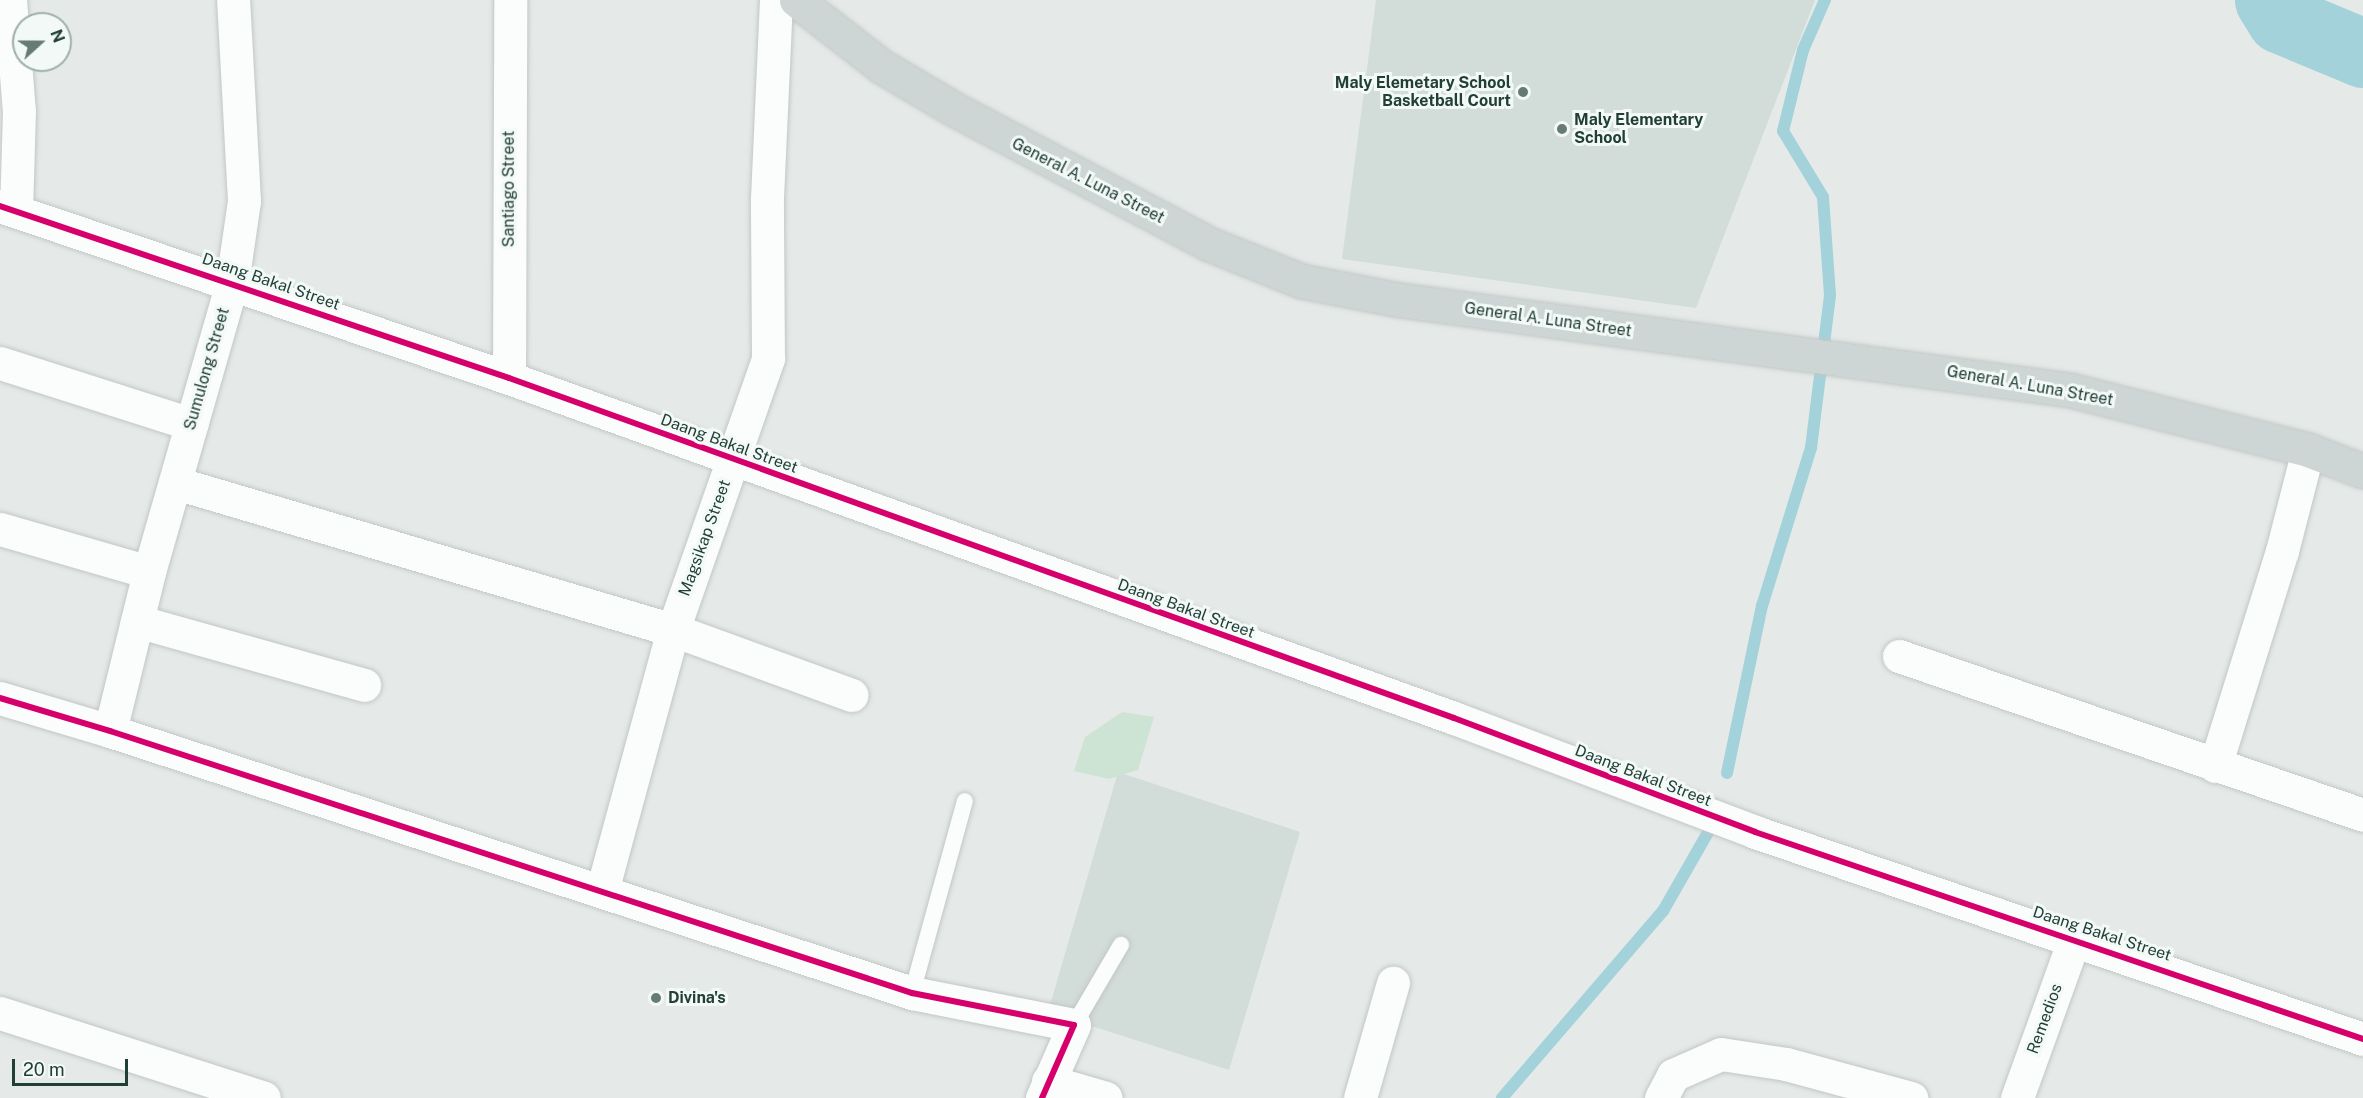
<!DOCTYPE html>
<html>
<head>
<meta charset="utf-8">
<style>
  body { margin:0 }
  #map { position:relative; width:2363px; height:1098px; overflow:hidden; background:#e5eae8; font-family:"Public Sans",sans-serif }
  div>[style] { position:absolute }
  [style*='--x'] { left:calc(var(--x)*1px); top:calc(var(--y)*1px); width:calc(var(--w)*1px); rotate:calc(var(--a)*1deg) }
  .built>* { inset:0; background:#d2dcd8 }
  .green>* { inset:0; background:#cde4d4 }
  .stream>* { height:12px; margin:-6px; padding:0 6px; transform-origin:6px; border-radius:6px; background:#a3d2db }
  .river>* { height:69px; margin:-34.5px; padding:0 34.5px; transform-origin:34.5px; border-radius:34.5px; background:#a3d2db }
  .roads { filter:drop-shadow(0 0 2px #c2c7c5) drop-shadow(0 0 2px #c2c7c5) }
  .service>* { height:16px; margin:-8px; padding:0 8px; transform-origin:8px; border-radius:8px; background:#fbfcfc }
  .minor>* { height:33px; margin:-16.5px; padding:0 16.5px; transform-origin:16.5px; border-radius:16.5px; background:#fbfcfc }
  .tertiary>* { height:33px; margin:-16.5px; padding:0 16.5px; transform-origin:16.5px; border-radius:16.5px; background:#fbfcfc }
  .primary>* { height:33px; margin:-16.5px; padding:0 16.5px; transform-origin:16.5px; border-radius:16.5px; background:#cdd6d4 }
  .cycleway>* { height:6px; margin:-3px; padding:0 3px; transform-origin:3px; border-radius:3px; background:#d6006c }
  .dots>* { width:16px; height:16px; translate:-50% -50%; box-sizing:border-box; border:3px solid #f3f9f6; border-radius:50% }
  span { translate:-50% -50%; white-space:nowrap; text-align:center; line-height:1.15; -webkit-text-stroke:6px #f3f9f6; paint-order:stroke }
  .poi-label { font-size:16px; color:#213f37; font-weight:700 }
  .right { translate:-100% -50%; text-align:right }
  .left { translate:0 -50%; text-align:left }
  .street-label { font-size:16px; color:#213f37 }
  .north { position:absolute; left:12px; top:12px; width:60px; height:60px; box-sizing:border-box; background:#f3f9f6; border:2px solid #9fafaa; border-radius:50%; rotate:69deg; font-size:16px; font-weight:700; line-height:24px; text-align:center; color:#213f37 }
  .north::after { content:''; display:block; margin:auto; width:21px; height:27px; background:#667b75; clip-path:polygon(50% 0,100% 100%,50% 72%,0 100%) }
  .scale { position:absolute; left:12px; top:1059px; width:116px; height:27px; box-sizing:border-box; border:3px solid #213f37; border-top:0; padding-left:8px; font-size:18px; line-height:21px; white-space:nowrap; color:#213f37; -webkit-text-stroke:4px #f3f9f6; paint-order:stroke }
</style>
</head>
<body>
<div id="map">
  <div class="built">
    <i style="clip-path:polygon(1376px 0,1815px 0,1696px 308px,1342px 259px)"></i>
    <i style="clip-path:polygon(1118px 772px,1300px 832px,1229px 1070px,1048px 1012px)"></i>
  </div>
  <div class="green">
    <i style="clip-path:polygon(1122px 712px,1154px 717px,1138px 770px,1109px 779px,1074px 771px,1085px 737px)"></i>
  </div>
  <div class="stream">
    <i style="--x:1727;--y:773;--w:171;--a:-78.2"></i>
    <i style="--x:1762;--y:606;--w:165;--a:-72.8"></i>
    <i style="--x:1811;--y:448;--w:154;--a:-82.9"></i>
    <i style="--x:1830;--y:295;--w:98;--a:-94.1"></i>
    <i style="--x:1823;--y:197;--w:77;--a:-121.2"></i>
    <i style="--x:1783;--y:131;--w:83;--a:-76.1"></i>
    <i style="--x:1803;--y:50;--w:55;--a:-66.3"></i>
    <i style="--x:1502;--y:1098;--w:247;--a:-49.3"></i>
    <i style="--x:1663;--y:911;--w:95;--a:-60.2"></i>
  </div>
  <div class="river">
    <i style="--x:2269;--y:0;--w:22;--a:58"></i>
    <i style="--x:2281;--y:19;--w:89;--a:22.5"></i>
  </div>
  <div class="roads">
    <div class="service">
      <i style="--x:912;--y:993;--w:199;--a:-74.6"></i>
      <i style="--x:1074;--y:1025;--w:93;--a:-59.6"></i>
    </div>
    <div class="minor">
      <i style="--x:10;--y:0;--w:111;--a:85.4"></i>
      <i style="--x:19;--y:111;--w:100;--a:91.7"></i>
      <i style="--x:0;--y:363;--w:201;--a:17.7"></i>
      <i style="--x:509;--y:378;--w:378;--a:-89.8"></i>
      <i style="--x:176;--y:483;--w:518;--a:16.48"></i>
      <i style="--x:673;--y:630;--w:190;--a:20"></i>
      <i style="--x:0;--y:529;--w:155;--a:16.1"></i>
      <i style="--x:137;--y:621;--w:236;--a:15.7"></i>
      <i style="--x:1899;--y:656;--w:490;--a:18.9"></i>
      <i style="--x:0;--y:698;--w:115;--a:16.7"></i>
      <i style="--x:110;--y:731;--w:844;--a:18.09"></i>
      <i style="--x:912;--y:993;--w:165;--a:11.2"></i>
      <i style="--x:1074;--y:1025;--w:80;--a:113.7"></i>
      <i style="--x:110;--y:731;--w:164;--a:-76.2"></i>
      <i style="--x:149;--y:572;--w:301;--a:-74"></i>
      <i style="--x:232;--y:283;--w:83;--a:-81.7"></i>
      <i style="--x:244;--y:201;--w:201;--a:-93.1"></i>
      <i style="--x:2215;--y:766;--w:225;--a:-72.7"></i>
      <i style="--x:2282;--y:551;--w:104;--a:-75.6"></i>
      <i style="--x:602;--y:891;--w:270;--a:-74.8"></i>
      <i style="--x:673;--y:630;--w:288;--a:-70.7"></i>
      <i style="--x:768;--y:358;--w:160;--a:-90.4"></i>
      <i style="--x:767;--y:198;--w:198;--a:-87.4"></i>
      <i style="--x:0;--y:1013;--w:277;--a:17.8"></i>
      <i style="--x:1048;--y:1081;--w:60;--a:16.3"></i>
      <i style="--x:1360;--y:1098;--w:120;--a:-74"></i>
      <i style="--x:1661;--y:1098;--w:26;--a:-62"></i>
      <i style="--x:1673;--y:1075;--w:52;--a:-23.6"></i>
      <i style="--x:1721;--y:1054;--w:66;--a:8.7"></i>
      <i style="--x:1786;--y:1064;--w:130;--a:15.2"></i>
      <i style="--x:2017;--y:1098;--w:168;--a:-70.2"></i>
    </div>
    <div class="tertiary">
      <i style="--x:0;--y:206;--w:537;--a:18.67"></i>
      <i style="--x:509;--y:378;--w:1004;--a:19.79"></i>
      <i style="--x:1454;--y:718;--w:322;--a:20.7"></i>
      <i style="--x:1755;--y:832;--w:642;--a:18.8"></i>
    </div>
    <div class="primary">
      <i style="--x:796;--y:0;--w:108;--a:37.8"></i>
      <i style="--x:881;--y:66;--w:82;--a:30.6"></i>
      <i style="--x:952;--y:108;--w:291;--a:27.9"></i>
      <i style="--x:1209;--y:244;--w:99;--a:21.9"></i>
      <i style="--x:1301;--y:281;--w:101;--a:10.9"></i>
      <i style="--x:1400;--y:300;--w:676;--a:7.65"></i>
      <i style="--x:2070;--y:390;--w:245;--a:14.1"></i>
      <i style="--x:2308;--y:450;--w:59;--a:20.9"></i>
    </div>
  </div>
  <div class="cycleway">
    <i style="--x:0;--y:206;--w:537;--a:18.67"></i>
    <i style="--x:509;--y:378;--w:1004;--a:19.79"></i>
    <i style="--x:1454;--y:718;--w:322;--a:20.7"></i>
    <i style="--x:1755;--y:832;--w:642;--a:18.8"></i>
    <i style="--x:0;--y:698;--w:115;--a:16.7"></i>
    <i style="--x:110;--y:731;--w:844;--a:18.09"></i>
    <i style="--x:912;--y:993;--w:165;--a:11.2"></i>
    <i style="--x:1074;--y:1025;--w:80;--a:113.7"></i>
  </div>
  <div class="dots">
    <i style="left:1523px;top:92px;background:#667b75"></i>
    <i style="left:1562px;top:129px;background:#667b75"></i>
    <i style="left:656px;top:998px;background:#667b75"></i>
  </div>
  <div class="poi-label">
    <span class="right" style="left:1511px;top:92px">Maly Elemetary School<br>Basketball Court</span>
    <span class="left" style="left:1574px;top:129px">Maly Elementary<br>School</span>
    <span class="left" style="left:668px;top:998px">Divina's</span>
  </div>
  <div class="street-label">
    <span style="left:1088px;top:181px;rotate:27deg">General A. Luna Street</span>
    <span style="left:509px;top:189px;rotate:-90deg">Santiago Street</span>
    <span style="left:271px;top:282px;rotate:19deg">Daang Bakal Street</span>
    <span style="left:1548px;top:320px;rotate:8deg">General A. Luna Street</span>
    <span style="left:207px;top:369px;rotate:-74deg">Sumulong Street</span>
    <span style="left:2030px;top:386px;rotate:10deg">General A. Luna Street</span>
    <span style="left:729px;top:444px;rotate:20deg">Daang Bakal Street</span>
    <span style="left:705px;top:538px;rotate:-70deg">Magsikap Street</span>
    <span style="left:1186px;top:609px;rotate:20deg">Daang Bakal Street</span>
    <span style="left:1643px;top:776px;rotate:21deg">Daang Bakal Street</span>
    <span style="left:2102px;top:934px;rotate:18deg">Daang Bakal Street</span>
    <span style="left:2045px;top:1019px;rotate:-70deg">Remedios</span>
  </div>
  <div class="north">N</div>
  <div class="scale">20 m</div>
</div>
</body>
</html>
